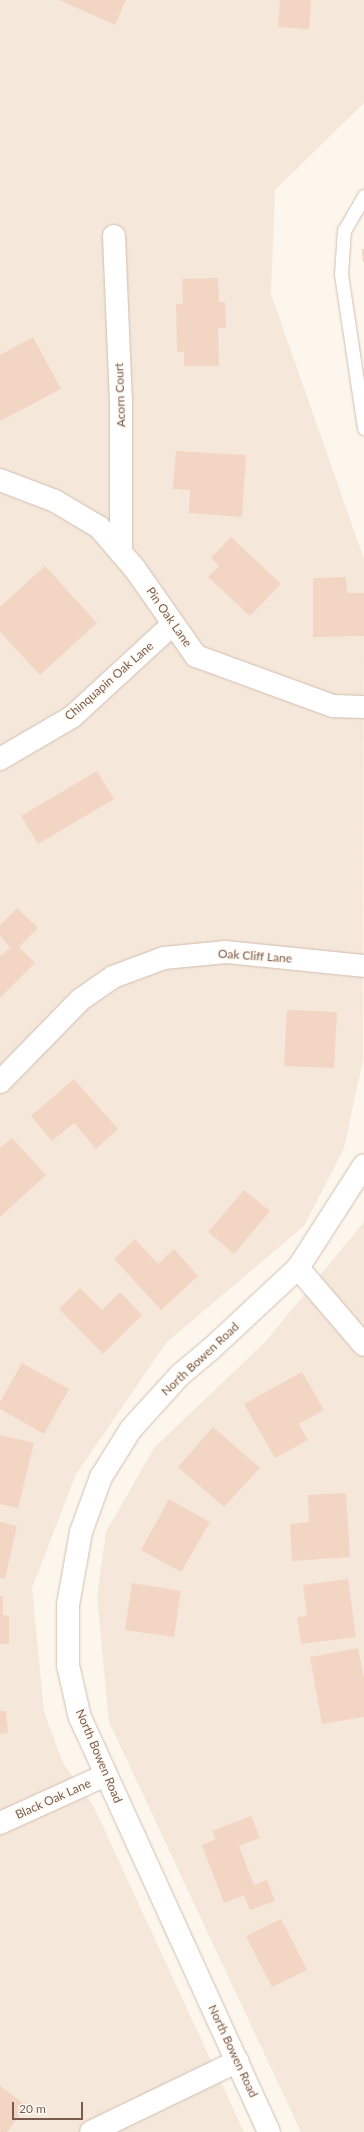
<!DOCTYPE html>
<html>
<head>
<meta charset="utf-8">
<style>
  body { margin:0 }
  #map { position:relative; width:364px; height:2132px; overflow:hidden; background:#fdf6ec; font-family:Lato,sans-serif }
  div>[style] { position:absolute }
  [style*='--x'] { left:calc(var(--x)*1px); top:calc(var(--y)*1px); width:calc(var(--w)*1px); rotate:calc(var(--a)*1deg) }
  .residential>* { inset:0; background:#f5e8da }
  .building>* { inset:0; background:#f3d5c3 }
  .roads { filter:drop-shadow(0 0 1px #d1beb0) drop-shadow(0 0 1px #d1beb0) }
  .lane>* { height:13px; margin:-6.5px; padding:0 6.5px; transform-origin:6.5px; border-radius:6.5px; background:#fff }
  .street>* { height:22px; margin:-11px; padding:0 11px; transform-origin:11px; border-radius:11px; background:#fff }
  .secondary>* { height:22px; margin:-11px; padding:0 11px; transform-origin:11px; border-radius:11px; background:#fff }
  span { translate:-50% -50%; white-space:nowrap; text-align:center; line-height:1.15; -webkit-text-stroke:3px #fffaf3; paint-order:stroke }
  .street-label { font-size:12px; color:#7a5c4d }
  .scale { position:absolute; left:12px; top:2102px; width:71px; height:18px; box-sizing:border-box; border:2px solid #7a5c4d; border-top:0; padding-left:5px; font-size:12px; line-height:14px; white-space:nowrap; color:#7a5c4d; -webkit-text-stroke:3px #fffaf3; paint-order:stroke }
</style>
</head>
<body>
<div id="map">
  <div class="residential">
    <i style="clip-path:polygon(0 0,364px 0,364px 103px,275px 190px,271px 294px,364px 559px,363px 1060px,344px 1148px,304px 1226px,167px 1342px,76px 1474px,32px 1588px,44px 1712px,63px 1763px,93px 1805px,244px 2132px,0 2132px)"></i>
    <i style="clip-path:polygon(364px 1222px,364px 2132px,301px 2132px,109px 1722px,97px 1596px,106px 1532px,154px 1448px,265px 1342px)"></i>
  </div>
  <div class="building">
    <i style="clip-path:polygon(59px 0,126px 0,115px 25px)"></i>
    <i style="clip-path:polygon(280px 0,311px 0,309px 29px,278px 27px)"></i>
    <i style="clip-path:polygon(362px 249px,364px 249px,364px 262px,363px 262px)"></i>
    <i style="clip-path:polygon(218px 278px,219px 302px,225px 302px,226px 328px,218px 328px,219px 366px,184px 366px,184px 352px,177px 352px,176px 304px,183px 304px,182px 279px)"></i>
    <i style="clip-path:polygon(33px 337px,61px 389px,0 421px,0 355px)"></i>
    <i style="clip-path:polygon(176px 451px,246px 455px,242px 517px,189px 513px,190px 490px,173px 489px)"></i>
    <i style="clip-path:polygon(231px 537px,281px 584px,250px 616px,208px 577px,219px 566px,211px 558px)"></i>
    <i style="clip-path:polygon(45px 566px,97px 623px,40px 675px,0 632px,0 607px)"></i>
    <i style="clip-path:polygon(346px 577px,347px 593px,364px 593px,364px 636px,313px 637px,313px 578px)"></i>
    <i style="clip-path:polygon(97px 771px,114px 799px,38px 844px,21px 816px)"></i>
    <i style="clip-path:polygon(17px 908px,38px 928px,19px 947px,35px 963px,0 998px,0 955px,2px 956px,10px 947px,0 936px,0 925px)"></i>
    <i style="clip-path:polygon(287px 1010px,337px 1012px,334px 1068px,284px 1066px)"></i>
    <i style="clip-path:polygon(74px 1079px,118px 1129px,96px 1149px,74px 1123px,52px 1141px,31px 1116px)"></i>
    <i style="clip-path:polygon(12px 1138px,46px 1175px,0 1217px,0 1148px)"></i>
    <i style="clip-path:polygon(244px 1190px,270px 1211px,234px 1254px,208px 1232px)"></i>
    <i style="clip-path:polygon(135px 1239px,158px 1264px,174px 1249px,198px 1276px,161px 1310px,114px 1259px)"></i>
    <i style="clip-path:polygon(80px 1288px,102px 1310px,120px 1292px,142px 1315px,103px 1354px,59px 1309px)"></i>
    <i style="clip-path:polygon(22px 1363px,69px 1389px,44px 1434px,0 1409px,0 1402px)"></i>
    <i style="clip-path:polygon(302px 1372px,324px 1410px,299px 1424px,308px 1440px,275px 1458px,244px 1404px)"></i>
    <i style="clip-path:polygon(213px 1427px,260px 1468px,224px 1507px,178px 1467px)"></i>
    <i style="clip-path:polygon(0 1435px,34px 1443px,18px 1508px,0 1504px)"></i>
    <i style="clip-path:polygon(346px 1493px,350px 1557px,292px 1561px,290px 1524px,309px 1522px,308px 1495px)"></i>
    <i style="clip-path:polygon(169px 1499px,210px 1522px,181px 1572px,141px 1550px)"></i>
    <i style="clip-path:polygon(0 1522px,17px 1526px,5px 1579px,0 1578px)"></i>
    <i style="clip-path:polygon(348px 1579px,356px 1637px,301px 1644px,297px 1617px,307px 1616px,303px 1585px)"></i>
    <i style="clip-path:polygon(132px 1583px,181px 1591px,174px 1637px,125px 1630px)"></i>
    <i style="clip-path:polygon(0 1596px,3px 1596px,3px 1615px,9px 1616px,9px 1644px,0 1644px)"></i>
    <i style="clip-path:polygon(358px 1648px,364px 1679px,364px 1717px,322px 1724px,310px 1657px)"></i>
    <i style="clip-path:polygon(0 1711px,6px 1711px,8px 1733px,0 1734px)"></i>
    <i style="clip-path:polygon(251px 1816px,260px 1838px,239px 1846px,254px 1885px,267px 1880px,275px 1901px,250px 1910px,244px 1895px,224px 1903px,202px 1845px,216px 1839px,212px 1831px)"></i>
    <i style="clip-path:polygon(281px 1919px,307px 1970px,272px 1987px,246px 1936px)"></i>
    <i style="clip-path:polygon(0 2086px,27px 2106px,7px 2132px,0 2132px)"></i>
  </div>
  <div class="roads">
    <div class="lane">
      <i style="--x:364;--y:196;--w:39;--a:120"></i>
      <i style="--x:344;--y:230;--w:44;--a:93.9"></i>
      <i style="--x:341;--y:274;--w:156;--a:81.5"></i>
    </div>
    <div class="street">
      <i style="--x:114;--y:236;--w:164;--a:87.6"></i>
      <i style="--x:121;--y:400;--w:153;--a:90"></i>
      <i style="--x:0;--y:480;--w:59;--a:20.9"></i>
      <i style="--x:55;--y:501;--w:51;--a:30.6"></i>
      <i style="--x:99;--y:527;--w:55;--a:49.4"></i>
      <i style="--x:135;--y:569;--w:106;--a:55"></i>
      <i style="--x:196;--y:656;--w:146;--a:20.1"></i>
      <i style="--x:333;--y:706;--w:31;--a:2"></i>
      <i style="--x:0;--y:759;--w:83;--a:-30.3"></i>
      <i style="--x:72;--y:717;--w:137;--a:-42.6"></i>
      <i style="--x:0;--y:1082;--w:115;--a:-45.7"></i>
      <i style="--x:80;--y:1000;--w:40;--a:-34.9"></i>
      <i style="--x:113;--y:977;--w:54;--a:-20.4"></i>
      <i style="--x:164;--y:958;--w:62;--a:-5.5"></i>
      <i style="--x:226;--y:952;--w:139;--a:5.8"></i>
      <i style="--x:298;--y:1268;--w:101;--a:49.4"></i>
      <i style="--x:0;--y:1823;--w:116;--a:-24.4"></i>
      <i style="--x:91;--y:2132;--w:163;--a:-25.8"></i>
    </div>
    <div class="secondary">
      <i style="--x:269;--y:2132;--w:455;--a:-114.5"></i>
      <i style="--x:80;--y:1718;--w:54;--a:-102.8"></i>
      <i style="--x:68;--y:1665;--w:60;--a:-90"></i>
      <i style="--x:68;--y:1605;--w:74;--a:-79.9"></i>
      <i style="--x:81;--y:1532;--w:59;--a:-70"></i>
      <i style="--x:101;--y:1477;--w:57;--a:-58"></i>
      <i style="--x:131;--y:1429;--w:73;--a:-47.8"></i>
      <i style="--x:180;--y:1375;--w:40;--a:-40"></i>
      <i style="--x:211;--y:1349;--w:119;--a:-43"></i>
      <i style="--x:298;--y:1268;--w:122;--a:-57.3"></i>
    </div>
  </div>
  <div class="street-label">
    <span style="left:120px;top:395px;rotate:-92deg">Acorn Court</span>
    <span style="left:169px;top:617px;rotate:55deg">Pin Oak Lane</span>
    <span style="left:109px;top:681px;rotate:-41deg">Chinquapin Oak Lane</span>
    <span style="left:255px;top:956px;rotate:4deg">Oak Cliff Lane</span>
    <span style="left:200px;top:1359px;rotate:-43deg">North Bowen Road</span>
    <span style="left:99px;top:1756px;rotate:67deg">North Bowen Road</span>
    <span style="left:53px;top:1799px;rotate:-24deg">Black Oak Lane</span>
    <span style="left:233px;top:2051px;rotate:65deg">North Bowen Road</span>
  </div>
  <div class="scale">20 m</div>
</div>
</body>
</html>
